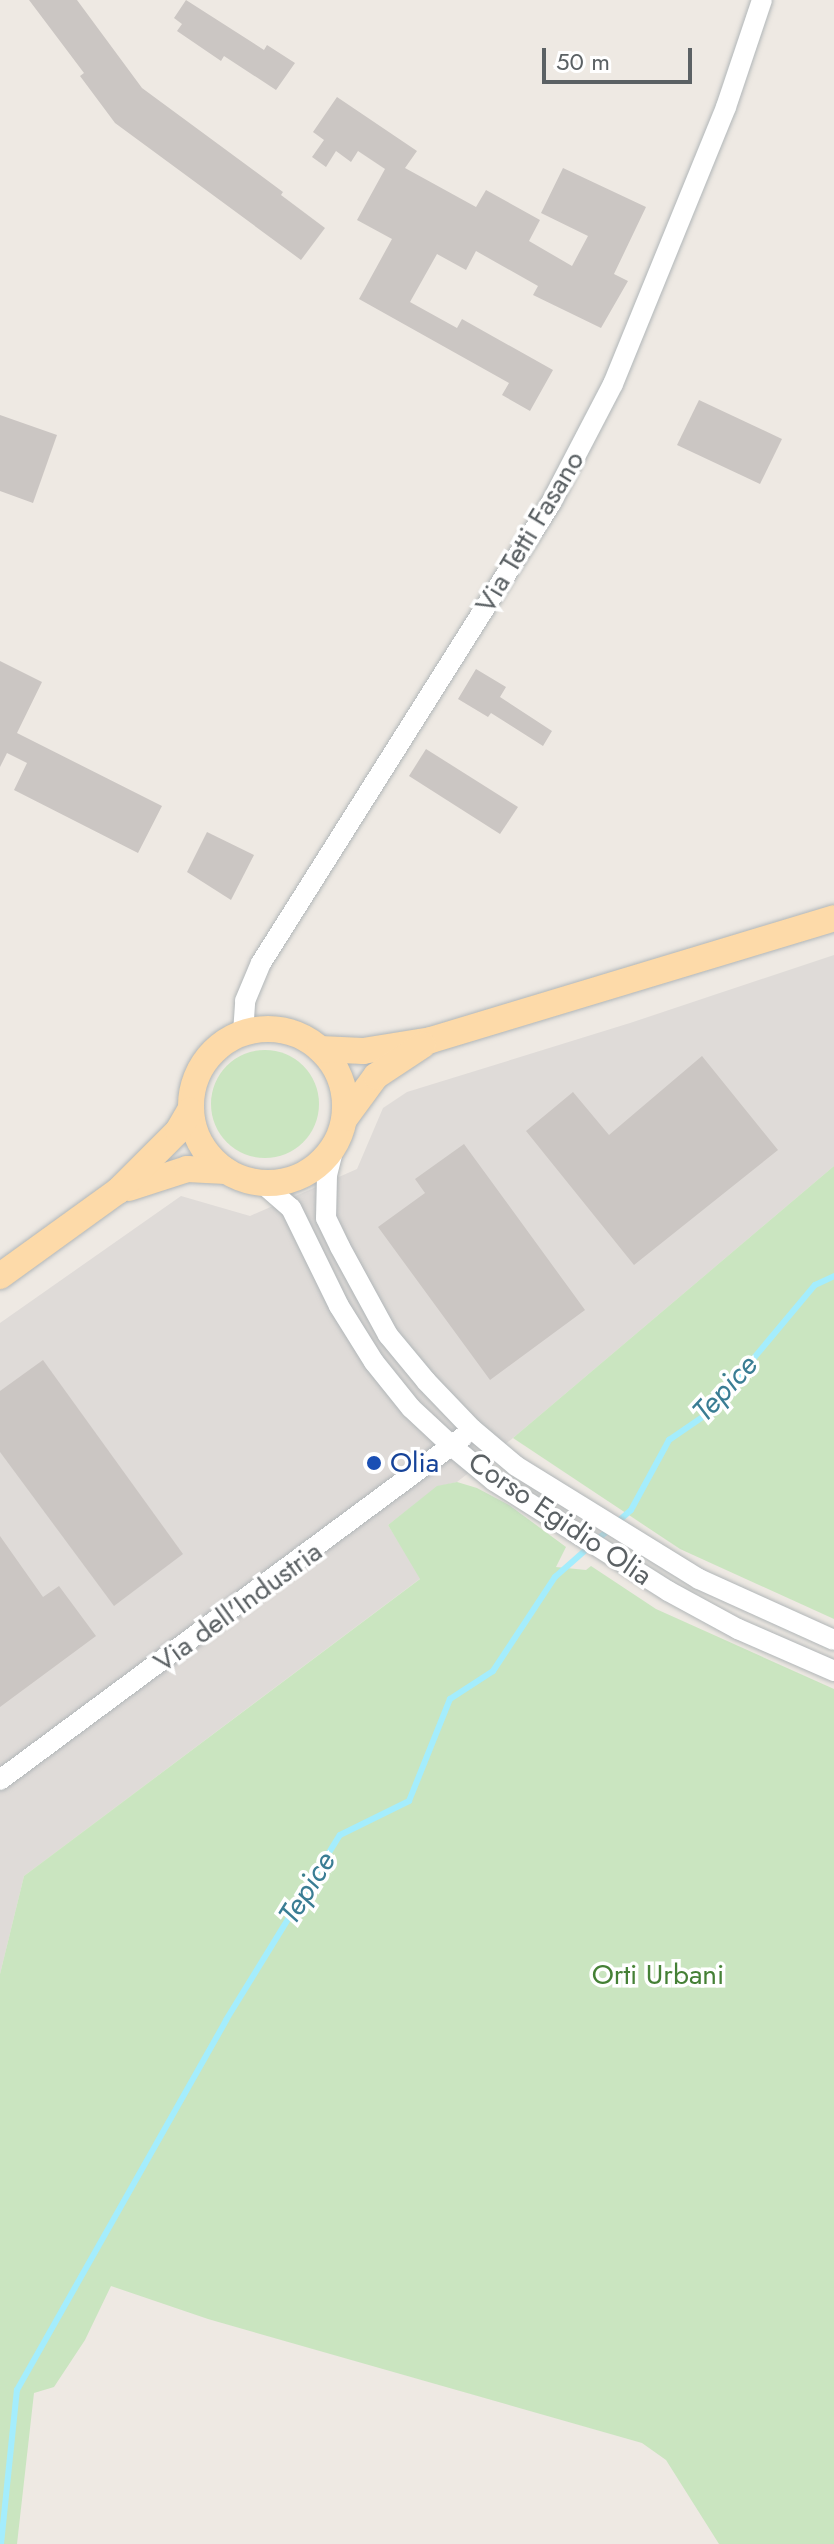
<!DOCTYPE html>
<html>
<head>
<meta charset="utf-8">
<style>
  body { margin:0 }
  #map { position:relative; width:834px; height:2544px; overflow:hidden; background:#eee9e3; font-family:Jost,sans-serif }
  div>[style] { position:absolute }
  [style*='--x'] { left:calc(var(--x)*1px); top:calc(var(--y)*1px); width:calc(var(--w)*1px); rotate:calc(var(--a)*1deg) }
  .industrial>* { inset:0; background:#dfdbd8 }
  .green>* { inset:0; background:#cae5c0 }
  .round { border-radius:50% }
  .stream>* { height:6px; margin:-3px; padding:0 3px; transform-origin:3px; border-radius:3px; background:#a4edfd }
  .building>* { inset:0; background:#cbc6c3 }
  .roads { filter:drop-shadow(0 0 2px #b1b6b8) drop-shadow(0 0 2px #b1b6b8) }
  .minor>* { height:20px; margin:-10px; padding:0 10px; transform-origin:10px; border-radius:10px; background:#fff }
  .major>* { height:26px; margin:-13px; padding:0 13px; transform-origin:13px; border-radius:13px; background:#fddaa9 }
  .major>.ring { margin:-13px; padding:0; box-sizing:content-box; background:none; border:26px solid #fddaa9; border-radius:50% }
  .dots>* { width:22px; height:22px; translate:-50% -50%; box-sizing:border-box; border:4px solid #fff; border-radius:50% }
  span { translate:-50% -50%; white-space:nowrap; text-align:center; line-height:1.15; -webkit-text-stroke:7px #fff; paint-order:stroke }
  .street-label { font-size:28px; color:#5b6164 }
  .transit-label { font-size:28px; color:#164399 }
  .left { translate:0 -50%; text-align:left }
  .park-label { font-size:28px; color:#458036 }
  .water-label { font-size:30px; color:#3a7d94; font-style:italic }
  .scale { position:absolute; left:542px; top:48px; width:150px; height:36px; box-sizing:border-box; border:4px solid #5b6164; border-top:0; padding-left:10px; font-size:24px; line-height:28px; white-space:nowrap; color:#5b6164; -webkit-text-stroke:6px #fff; paint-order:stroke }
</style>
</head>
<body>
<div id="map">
  <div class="industrial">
    <i style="clip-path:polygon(834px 955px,834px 1166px,513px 1438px,457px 1482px,437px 1487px,388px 1525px,421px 1578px,24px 1876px,0 1974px,0 1323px,181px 1196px,250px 1216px,357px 1169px,383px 1108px,407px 1092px,630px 1023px)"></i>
  </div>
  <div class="green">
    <i class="round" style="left:211px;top:1050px;width:108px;height:108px"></i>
    <i style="clip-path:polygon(834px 1166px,834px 1619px,680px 1549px,513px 1438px)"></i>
    <i style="clip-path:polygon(457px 1482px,477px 1488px,509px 1505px,566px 1547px,556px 1567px,586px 1570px,591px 1566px,656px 1609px,834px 1689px,834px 2544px,719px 2544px,666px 2460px,642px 2443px,208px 2319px,111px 2286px,85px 2340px,54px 2387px,34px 2393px,17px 2544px,0 2544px,0 1974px,24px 1876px,420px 1579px,388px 1525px,437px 1486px)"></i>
  </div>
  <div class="stream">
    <i style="--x:1;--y:2544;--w:155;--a:-84.1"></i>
    <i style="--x:17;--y:2390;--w:425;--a:-60.5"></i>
    <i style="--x:226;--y:2020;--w:217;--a:-58.4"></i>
    <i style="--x:340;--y:1835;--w:77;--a:-26.2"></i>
    <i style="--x:409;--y:1801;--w:110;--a:-68.1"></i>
    <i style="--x:450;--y:1699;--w:51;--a:-33.1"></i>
    <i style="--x:493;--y:1671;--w:113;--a:-56.6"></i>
    <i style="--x:555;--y:1577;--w:101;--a:-41.4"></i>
    <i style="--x:631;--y:1510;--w:80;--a:-61.5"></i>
    <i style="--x:669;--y:1440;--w:46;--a:-34.4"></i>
    <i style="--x:707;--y:1414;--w:168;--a:-50.1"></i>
    <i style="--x:815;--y:1285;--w:21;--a:-25"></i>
  </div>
  <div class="building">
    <i style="clip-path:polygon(29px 0,77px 0,142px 88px,283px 192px,281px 195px,325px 228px,301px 260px,115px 123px,80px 76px,84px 73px)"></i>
    <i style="clip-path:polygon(186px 0,264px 50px,267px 45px,295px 63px,276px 90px,224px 56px,221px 61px,177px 31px,182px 24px,174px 18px)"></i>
    <i style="clip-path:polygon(337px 97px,417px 151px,405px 168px,476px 207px,486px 190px,540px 220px,529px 241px,572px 266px,588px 236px,541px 213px,563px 168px,646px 207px,614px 274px,628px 281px,601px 328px,533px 295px,538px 286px,476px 251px,466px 270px,437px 254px,410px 302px,457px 328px,462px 319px,553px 370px,530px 411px,502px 395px,509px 383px,359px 299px,392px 239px,357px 220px,385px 169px,358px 151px,351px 162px,336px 151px,326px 167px,312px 157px,324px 140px,313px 132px)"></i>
    <i style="clip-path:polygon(699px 400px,782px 439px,760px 484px,677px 445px)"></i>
    <i style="clip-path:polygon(0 415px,57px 435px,33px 503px,0 491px)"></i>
    <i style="clip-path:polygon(0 661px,42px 682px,17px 733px,162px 806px,138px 853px,14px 790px,27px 763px,7px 753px,0 767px)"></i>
    <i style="clip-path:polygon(476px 669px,506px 687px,500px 697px,552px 731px,543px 746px,491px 713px,488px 717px,458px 699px)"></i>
    <i style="clip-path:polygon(426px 749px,518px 807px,500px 834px,409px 776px)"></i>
    <i style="clip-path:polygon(207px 832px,254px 855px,231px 900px,187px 872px)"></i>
    <i style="clip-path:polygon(702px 1056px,778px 1150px,634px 1265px,526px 1131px,573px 1092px,609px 1135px)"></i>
    <i style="clip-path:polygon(464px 1144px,585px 1310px,490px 1380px,378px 1227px,425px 1193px,415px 1179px)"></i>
    <i style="clip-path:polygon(43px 1360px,183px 1554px,114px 1606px,0 1452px,0 1391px)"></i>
    <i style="clip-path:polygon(0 1536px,43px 1597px,59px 1586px,96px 1636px,0 1707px)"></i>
  </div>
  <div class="roads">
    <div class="minor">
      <i style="--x:243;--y:1033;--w:32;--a:-86"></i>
      <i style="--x:245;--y:1001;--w:41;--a:-67.2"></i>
      <i style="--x:261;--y:963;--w:544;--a:-57.77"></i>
      <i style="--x:551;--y:503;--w:134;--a:-62.5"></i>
      <i style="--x:613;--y:384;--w:299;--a:-67.8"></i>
      <i style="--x:726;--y:107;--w:113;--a:-71.4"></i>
      <i style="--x:334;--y:1147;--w:29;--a:104"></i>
      <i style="--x:327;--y:1175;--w:43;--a:91.3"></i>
      <i style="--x:326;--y:1218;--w:32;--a:64"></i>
      <i style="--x:340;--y:1247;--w:100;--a:61.4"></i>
      <i style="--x:388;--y:1335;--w:60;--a:50.4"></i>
      <i style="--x:426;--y:1381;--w:66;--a:46.2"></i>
      <i style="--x:472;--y:1429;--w:57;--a:40.1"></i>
      <i style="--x:516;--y:1466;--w:215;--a:31.7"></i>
      <i style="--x:699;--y:1579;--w:148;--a:24.3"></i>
      <i style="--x:262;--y:1183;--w:38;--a:41"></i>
      <i style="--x:291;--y:1208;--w:109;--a:63.9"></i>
      <i style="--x:339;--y:1306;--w:66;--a:58"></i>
      <i style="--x:374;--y:1362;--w:59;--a:51.2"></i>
      <i style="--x:411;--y:1408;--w:57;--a:42.9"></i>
      <i style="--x:453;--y:1447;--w:53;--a:39.7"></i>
      <i style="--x:494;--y:1481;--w:206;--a:32.3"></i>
      <i style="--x:668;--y:1591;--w:80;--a:28.5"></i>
      <i style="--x:738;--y:1629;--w:105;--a:23.6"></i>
      <i style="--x:0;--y:1780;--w:576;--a:-36.53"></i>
    </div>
    <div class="major">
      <i class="ring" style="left:191px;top:1029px;width:128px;height:128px"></i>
      <i style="--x:320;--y:1049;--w:43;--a:2.7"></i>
      <i style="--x:363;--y:1051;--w:69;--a:-9.2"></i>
      <i style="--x:431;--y:1040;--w:421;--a:-16.8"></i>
      <i style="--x:345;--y:1118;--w:52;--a:-53.6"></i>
      <i style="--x:376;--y:1076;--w:56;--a:-33.4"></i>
      <i style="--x:129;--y:1188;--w:61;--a:-18.1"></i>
      <i style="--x:187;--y:1169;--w:39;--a:3"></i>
      <i style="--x:0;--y:1276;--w:145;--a:-35.8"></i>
      <i style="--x:118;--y:1191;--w:85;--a:-45"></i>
      <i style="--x:178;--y:1131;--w:24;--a:-60"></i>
    </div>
  </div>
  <div class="dots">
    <i style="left:374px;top:1463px;background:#1a4fb4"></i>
  </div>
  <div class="street-label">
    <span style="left:530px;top:532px;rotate:-59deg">Via Tetti Fasano</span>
    <span style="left:560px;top:1519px;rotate:34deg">Corso Egidio Olia</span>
    <span style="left:238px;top:1607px;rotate:-36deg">Via dell'Industria</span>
  </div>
  <div class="transit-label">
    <span class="left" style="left:390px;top:1463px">Olia</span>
  </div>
  <div class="park-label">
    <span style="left:658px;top:1975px">Orti Urbani</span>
  </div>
  <div class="water-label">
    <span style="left:725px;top:1388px;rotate:-47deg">Tepice</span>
    <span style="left:307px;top:1888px;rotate:-58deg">Tepice</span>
  </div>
  <div class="scale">50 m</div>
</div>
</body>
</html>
